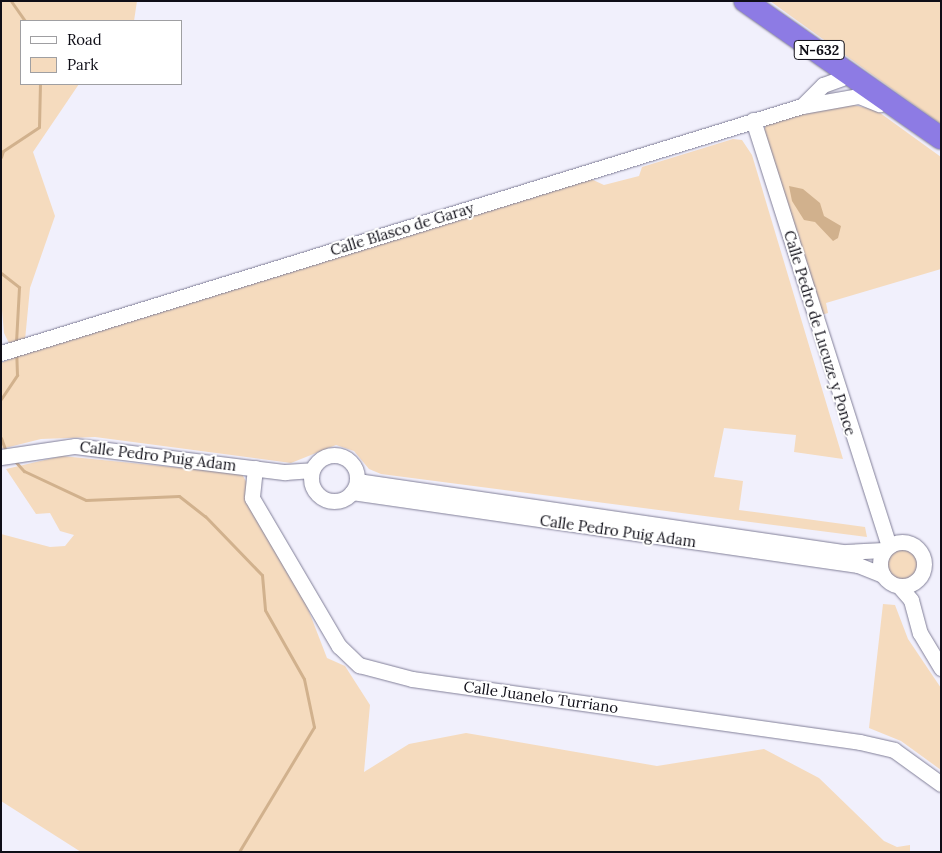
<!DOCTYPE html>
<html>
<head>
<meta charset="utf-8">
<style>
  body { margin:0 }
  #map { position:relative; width:942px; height:853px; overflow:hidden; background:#f1f0fc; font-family:Lora,serif }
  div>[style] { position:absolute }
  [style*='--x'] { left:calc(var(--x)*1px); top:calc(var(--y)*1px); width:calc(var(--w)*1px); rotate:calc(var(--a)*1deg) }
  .green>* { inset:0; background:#f5dbbe }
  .round { border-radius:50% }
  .water>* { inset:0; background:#d1b18d }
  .stream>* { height:3px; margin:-1.5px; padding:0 1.5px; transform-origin:1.5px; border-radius:1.5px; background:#d1b18d }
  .roads { filter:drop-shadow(0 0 1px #817f98) drop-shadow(0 0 1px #817f98) }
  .minor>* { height:15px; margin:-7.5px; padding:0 7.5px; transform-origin:7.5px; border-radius:7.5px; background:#fff }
  .minor>.ring { margin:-7.5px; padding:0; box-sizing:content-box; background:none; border:15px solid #fff; border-radius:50% }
  .highway>* { height:22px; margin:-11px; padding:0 11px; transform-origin:11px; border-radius:11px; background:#8d7be4 }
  span { translate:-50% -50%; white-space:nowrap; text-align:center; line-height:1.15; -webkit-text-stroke:4px #fff; paint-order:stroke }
  .shield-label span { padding:1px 4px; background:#fff; border:1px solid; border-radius:4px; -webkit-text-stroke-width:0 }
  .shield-label { font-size:14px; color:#0f0e17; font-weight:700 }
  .street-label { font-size:15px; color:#0f0e17 }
  .frame { position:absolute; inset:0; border:2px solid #0f0e17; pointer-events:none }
  .legend { position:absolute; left:20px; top:20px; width:162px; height:65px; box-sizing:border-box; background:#fff; border:1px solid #9f9fa2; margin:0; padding:6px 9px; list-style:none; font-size:15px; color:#0f0e17 }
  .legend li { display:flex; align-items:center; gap:10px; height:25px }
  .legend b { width:25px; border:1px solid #9f9fa2 }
</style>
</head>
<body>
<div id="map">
  <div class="green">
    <i style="clip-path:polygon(1px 1px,137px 1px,134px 21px,21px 21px,21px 84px,79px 84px,33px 152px,55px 216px,30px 288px,25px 340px,9px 343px,4px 333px,1px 299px)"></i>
    <i style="clip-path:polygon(770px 1px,941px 1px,941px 124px)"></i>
    <i style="clip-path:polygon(849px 104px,876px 110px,941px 157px,941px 269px,826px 303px,828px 313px,815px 317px,760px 144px,766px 124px,777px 113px)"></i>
    <i style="clip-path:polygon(733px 139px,742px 140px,752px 155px,843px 459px,794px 452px,796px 435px,724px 428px,714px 477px,743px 481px,739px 510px,865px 527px,867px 537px,381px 474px,369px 469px,354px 451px,336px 445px,291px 463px,95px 437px,41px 439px,1px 449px,1px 363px,34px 349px,591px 179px,604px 185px,639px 176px,642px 167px)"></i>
    <i style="clip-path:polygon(62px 456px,242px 474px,293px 570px,327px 658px,345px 666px,370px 705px,364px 772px,409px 744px,466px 733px,657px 766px,764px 749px,819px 778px,884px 841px,897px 847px,910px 845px,910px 852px,81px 852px,1px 801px,1px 534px,50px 547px,65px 546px,74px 535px,60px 531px,50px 513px,36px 514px,6px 469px)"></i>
    <i class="round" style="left:880px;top:542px;width:44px;height:44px"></i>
    <i style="clip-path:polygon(883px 604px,895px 605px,908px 639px,941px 688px,941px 770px,901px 741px,869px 728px)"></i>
  </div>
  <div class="water">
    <i style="clip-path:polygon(789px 186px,803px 189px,820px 203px,824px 216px,841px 226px,838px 238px,833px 241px,815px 222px,804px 220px,792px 201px)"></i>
  </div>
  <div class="stream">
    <i style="--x:11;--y:1;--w:24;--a:55"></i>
    <i style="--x:1;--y:157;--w:6;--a:-72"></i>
    <i style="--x:3;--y:151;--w:43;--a:-33.7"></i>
    <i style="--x:39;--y:127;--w:43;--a:-88.7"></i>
    <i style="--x:1;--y:273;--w:23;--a:38"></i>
    <i style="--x:19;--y:287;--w:56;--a:93.1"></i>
    <i style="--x:1;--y:399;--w:29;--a:-56"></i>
    <i style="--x:17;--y:375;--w:23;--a:-92"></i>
    <i style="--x:1;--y:438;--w:15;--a:70"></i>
    <i style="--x:14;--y:460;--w:15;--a:48"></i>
    <i style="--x:24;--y:471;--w:68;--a:25.1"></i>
    <i style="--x:86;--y:500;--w:93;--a:-2.5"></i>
    <i style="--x:179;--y:496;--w:33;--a:38"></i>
    <i style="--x:205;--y:516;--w:82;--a:46"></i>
    <i style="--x:262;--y:575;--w:35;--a:85"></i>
    <i style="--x:265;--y:610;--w:79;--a:60.5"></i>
    <i style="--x:304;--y:679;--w:49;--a:78.2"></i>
    <i style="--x:314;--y:727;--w:146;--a:121"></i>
  </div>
  <div class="roads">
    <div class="minor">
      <i style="--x:802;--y:106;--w:30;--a:-45"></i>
      <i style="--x:823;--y:85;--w:20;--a:-20"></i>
      <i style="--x:753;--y:120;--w:446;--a:72.3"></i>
      <i style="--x:1;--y:353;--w:838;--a:-17.14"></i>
      <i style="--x:802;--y:106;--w:58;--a:-10"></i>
      <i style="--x:859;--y:96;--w:22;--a:22"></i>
      <i class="ring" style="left:311px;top:455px;width:31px;height:31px"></i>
      <i style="--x:1;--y:457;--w:75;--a:-8.5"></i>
      <i style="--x:75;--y:446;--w:212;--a:7.1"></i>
      <i style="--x:285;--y:472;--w:27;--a:-4"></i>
      <i style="--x:255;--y:468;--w:30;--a:96"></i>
      <i style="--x:252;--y:498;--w:172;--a:59.6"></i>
      <i style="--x:339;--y:646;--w:28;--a:44"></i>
      <i style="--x:359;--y:665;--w:55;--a:14.8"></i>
      <i style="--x:412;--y:679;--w:452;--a:8"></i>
      <i style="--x:860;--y:742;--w:35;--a:13"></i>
      <i style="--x:894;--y:750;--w:58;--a:35.9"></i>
      <i style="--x:357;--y:481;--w:494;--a:8.3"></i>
      <i style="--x:846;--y:552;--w:38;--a:-3"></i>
      <i style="--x:352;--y:492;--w:511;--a:8.21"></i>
      <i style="--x:858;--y:565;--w:27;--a:22"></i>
      <i class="ring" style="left:880px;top:542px;width:29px;height:29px"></i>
      <i style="--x:899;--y:586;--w:18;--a:49"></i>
      <i style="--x:911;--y:600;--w:34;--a:75"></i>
      <i style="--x:920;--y:633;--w:41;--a:59"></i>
    </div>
    <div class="highway">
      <i style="--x:745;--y:1;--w:239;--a:35"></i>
    </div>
  </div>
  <div class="shield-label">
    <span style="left:819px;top:50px">N-632</span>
  </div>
  <div class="street-label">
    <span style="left:402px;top:229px;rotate:-17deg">Calle Blasco de Garay</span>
    <span style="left:820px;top:333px;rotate:73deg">Calle Pedro de Lucuze y Ponce</span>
    <span style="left:158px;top:456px;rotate:7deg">Calle Pedro Puig Adam</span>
    <span style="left:618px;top:531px;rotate:8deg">Calle Pedro Puig Adam</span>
    <span style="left:541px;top:697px;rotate:8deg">Calle Juanelo Turriano</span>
  </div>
  <div class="frame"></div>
  <ul class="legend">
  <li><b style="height:6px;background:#fff"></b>Road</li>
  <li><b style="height:14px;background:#f5dbbe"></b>Park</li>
  </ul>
</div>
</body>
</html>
